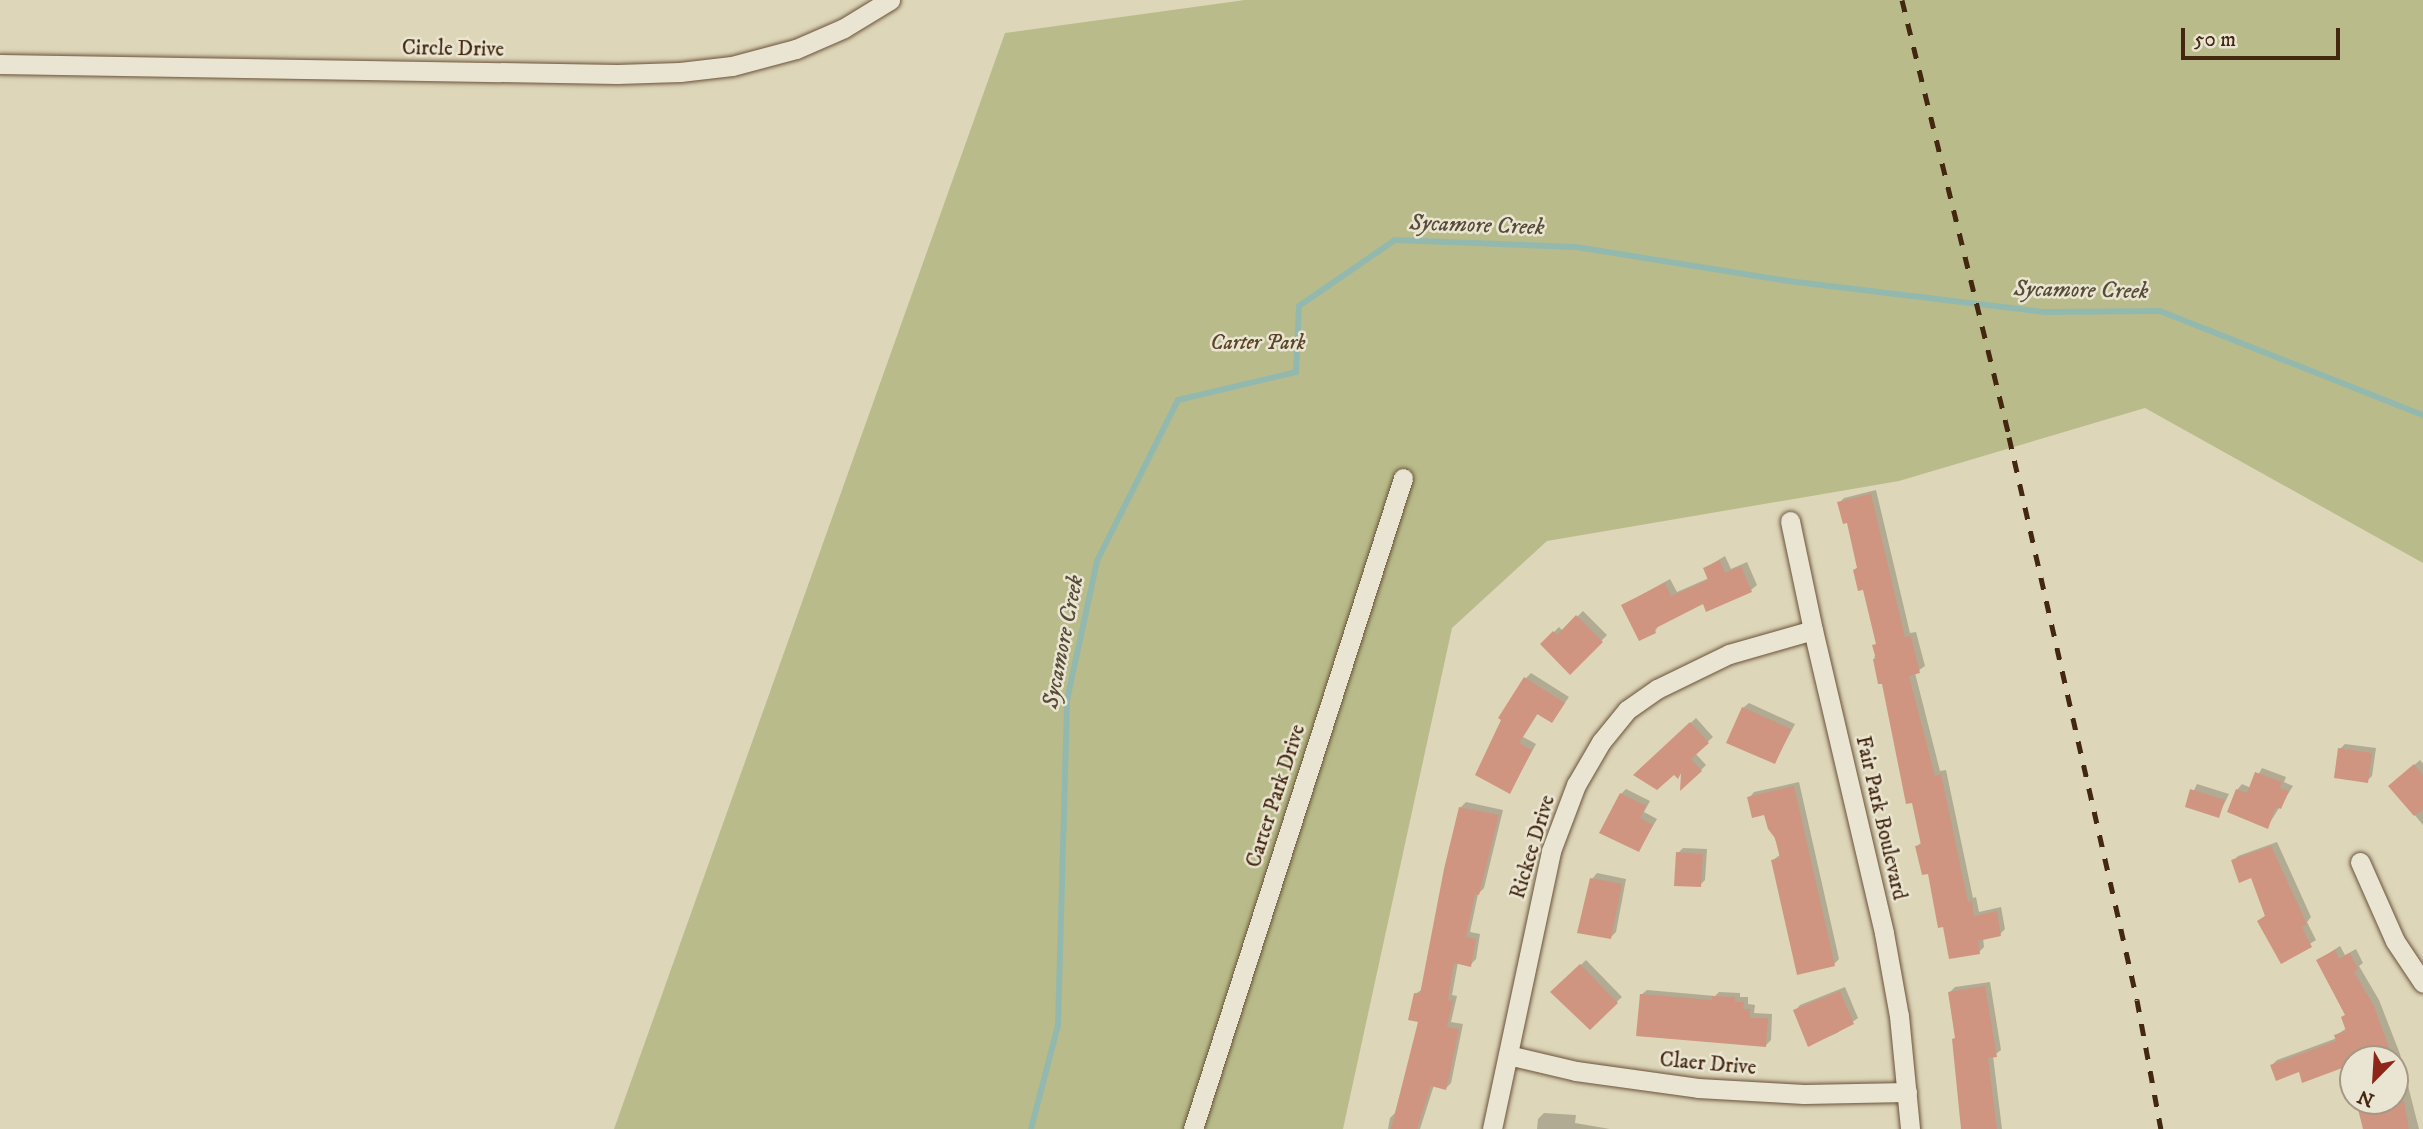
<!DOCTYPE html>
<html>
<head>
<meta charset="utf-8">
<style>
  body { margin:0 }
  #map { position:relative; width:2423px; height:1129px; overflow:hidden; background:#ded6b9; font-family:"IM FELL DW Pica",serif }
  div>[style] { position:absolute }
  [style*='--x'] { left:calc(var(--x)*1px); top:calc(var(--y)*1px); width:calc(var(--w)*1px); rotate:calc(var(--a)*1deg) }
  .green>* { inset:0; background:#b9bc8a }
  .shadow>* { inset:0; background:#0003 }
  .stream>* { height:6px; margin:-3px; padding:0 3px; transform-origin:3px; border-radius:3px; background:#93b9af }
  .building>* { inset:0; background:#d09581 }
  .roads { filter:drop-shadow(0 0 2px #6a533a) drop-shadow(0 0 2px #6a533a) }
  .street>* { height:19px; margin:-9.5px; padding:0 9.5px; transform-origin:9.5px; border-radius:9.5px; background:#eae4d2 }
  .rail>* { height:5px; margin-top:-2.5px; transform-origin:0; background:repeating-linear-gradient(90deg,#43270f 0 12px,transparent 0 24px) }
  span { translate:-50% -50%; white-space:nowrap; text-align:center; line-height:1.15; -webkit-text-stroke:5px #eae4d2; paint-order:stroke }
  .street-label { font-size:21px; color:#43270f }
  .park-label { font-size:21px; color:#5b4528; font-style:italic }
  .water-label { font-size:23px; color:#574c37; font-style:italic }
  .north { position:absolute; left:2339px; top:1045px; width:70px; height:70px; box-sizing:border-box; background:#eae4d2; border:2px solid #a79884; border-radius:50%; rotate:204deg; font-size:19px; font-weight:700; line-height:28px; text-align:center; color:#43270f }
  .north::after { content:''; display:block; margin:auto; width:24px; height:32px; background:#8f2418; clip-path:polygon(50% 0,100% 100%,50% 72%,0 100%) }
  .scale { position:absolute; left:2181px; top:28px; width:159px; height:32px; box-sizing:border-box; border:4px solid #43270f; border-top:0; padding-left:9px; font-size:21px; line-height:24px; white-space:nowrap; color:#43270f; -webkit-text-stroke:5px #eae4d2; paint-order:stroke }
</style>
</head>
<body>
<div id="map">
  <div class="green">
    <i style="clip-path:polygon(1245px 0,2423px 0,2423px 563px,2145px 408px,1899px 481px,1547px 541px,1452px 628px,1343px 1129px,614px 1129px,1005px 33px)"></i>
  </div>
  <div class="shadow">
    <i style="clip-path:polygon(1876px 490px,1910px 633px,1916px 632px,1925px 666px,1915px 673px,1940px 771px,1946px 770px,1973px 898px,1976px 897px,1979px 912px,2001px 907px,2005px 929px,2000px 934px,1983px 938px,1984px 947px,1979px 952px,1945px 925px,1929px 872px,1917px 846px,1922px 842px,1883px 682px,1874px 660px,1877px 643px,1864px 588px,1855px 570px,1859px 566px,1848px 521px,1839px 503px,1844px 498px)"></i>
    <i style="clip-path:polygon(1725px 556px,1731px 569px,1747px 562px,1757px 585px,1751px 590px,1707px 610px,1703px 602px,1659px 624px,1655px 632px,1623px 605px,1670px 579px,1677px 592px,1709px 578px,1705px 568px)"></i>
    <i style="clip-path:polygon(1583px 611px,1607px 635px,1570px 673px,1542px 644px,1559px 627px,1563px 631px)"></i>
    <i style="clip-path:polygon(1531px 673px,1569px 697px,1552px 721px,1538px 713px,1523px 737px,1536px 744px,1510px 792px,1526px 678px)"></i>
    <i style="clip-path:polygon(1749px 703px,1795px 724px,1775px 762px,1743px 708px)"></i>
    <i style="clip-path:polygon(1696px 718px,1713px 737px,1695px 753px,1706px 765px,1701px 770px,1683px 771px,1678px 776px,1674px 772px,1636px 774px)"></i>
    <i style="clip-path:polygon(2345px 744px,2376px 748px,2372px 776px,2367px 781px,2340px 749px)"></i>
    <i style="clip-path:polygon(2420px 760px,2423px 764px,2423px 825px,2391px 786px)"></i>
    <i style="clip-path:polygon(2262px 768px,2286px 777px,2284px 782px,2293px 786px,2267px 827px,2237px 790px,2242px 784px,2251px 788px)"></i>
    <i style="clip-path:polygon(1799px 782px,1839px 959px,1834px 964px,1773px 860px,1781px 854px,1765px 813px,1749px 798px,1754px 792px)"></i>
    <i style="clip-path:polygon(2197px 784px,2229px 794px,2218px 816px,2187px 805px)"></i>
    <i style="clip-path:polygon(1626px 789px,1650px 801px,1644px 812px,1657px 819px,1639px 850px,1621px 794px)"></i>
    <i style="clip-path:polygon(1466px 802px,1503px 810px,1484px 888px,1478px 894px,1470px 932px,1480px 934px,1476px 959px,1470px 965px,1458px 962px,1452px 995px,1457px 996px,1451px 1022px,1463px 1024px,1451px 1083px,1446px 1088px,1434px 1085px,1420px 1129px,1388px 1129px,1390px 1118px,1395px 1113px,1420px 1021px,1415px 994px,1423px 989px,1461px 807px)"></i>
    <i style="clip-path:polygon(2277px 842px,2311px 917px,2307px 922px,2316px 940px,2282px 961px,2259px 921px,2266px 915px,2253px 876px,2233px 861px,2238px 856px)"></i>
    <i style="clip-path:polygon(1683px 848px,1707px 849px,1705px 880px,1700px 885px,1678px 853px)"></i>
    <i style="clip-path:polygon(1597px 873px,1626px 879px,1616px 932px,1611px 937px,1592px 879px)"></i>
    <i style="clip-path:polygon(2340px 946px,2345px 955px,2356px 949px,2363px 963px,2359px 966px,2379px 1000px,2400px 1054px,2419px 1129px,2366px 1129px,2362px 1101px,2395px 1101px,2395px 1059px,2353px 1059px,2353px 1081px,2348px 1063px,2300px 1070px,2272px 1065px,2277px 1060px,2337px 1038px,2336px 1035px,2347px 1028px,2343px 1017px,2346px 1014px,2318px 960px)"></i>
    <i style="clip-path:polygon(1586px 960px,1622px 997px,1590px 1027px,1553px 992px)"></i>
    <i style="clip-path:polygon(1990px 982px,2001px 1050px,1993px 1056px,2002px 1129px,1967px 1129px,1950px 992px,1955px 987px)"></i>
    <i style="clip-path:polygon(1845px 987px,1858px 1018px,1837px 1033px,1809px 1045px,1795px 1011px,1800px 1005px)"></i>
    <i style="clip-path:polygon(1647px 990px,1715px 996px,1719px 992px,1740px 993px,1740px 997px,1748px 997px,1748px 1004px,1755px 1005px,1754px 1013px,1772px 1014px,1771px 1040px,1766px 1045px,1641px 995px)"></i>
    <i style="clip-path:polygon(1544px 1113px,1576px 1115px,1575px 1123px,1610px 1129px,1537px 1129px,1538px 1119px)"></i>
  </div>
  <div class="stream">
    <i style="--x:1031;--y:1129;--w:107;--a:-75.4"></i>
    <i style="--x:1058;--y:1025;--w:325;--a:-88.4"></i>
    <i style="--x:1067;--y:700;--w:142;--a:-77.8"></i>
    <i style="--x:1097;--y:561;--w:180;--a:-63.3"></i>
    <i style="--x:1178;--y:400;--w:121;--a:-13.3"></i>
    <i style="--x:1296;--y:372;--w:66;--a:-87.4"></i>
    <i style="--x:1299;--y:306;--w:116;--a:-34.5"></i>
    <i style="--x:1395;--y:240;--w:181;--a:2.2"></i>
    <i style="--x:1576;--y:247;--w:215;--a:9.1"></i>
    <i style="--x:1788;--y:281;--w:260;--a:6.9"></i>
    <i style="--x:2046;--y:312;--w:114;--a:-0.5"></i>
    <i style="--x:2160;--y:311;--w:283;--a:21.6"></i>
  </div>
  <div class="building">
    <i style="clip-path:polygon(1871px 494px,1905px 637px,1911px 636px,1920px 673px,1909px 676px,1935px 776px,1941px 774px,1968px 902px,1972px 901px,1974px 916px,1997px 911px,2001px 936px,1978px 941px,1980px 954px,1949px 959px,1943px 927px,1938px 928px,1928px 874px,1922px 875px,1915px 846px,1921px 845px,1912px 803px,1906px 804px,1882px 684px,1878px 684px,1873px 659px,1876px 659px,1872px 645px,1876px 644px,1863px 590px,1858px 591px,1853px 570px,1857px 568px,1847px 523px,1843px 524px,1837px 502px)"></i>
    <i style="clip-path:polygon(1720px 560px,1725px 573px,1741px 566px,1752px 592px,1706px 612px,1703px 604px,1654px 629px,1656px 633px,1639px 641px,1621px 605px,1665px 583px,1671px 596px,1708px 580px,1703px 568px)"></i>
    <i style="clip-path:polygon(1576px 615px,1603px 642px,1570px 675px,1540px 644px,1553px 631px,1557px 635px)"></i>
    <i style="clip-path:polygon(1524px 677px,1565px 703px,1552px 723px,1537px 714px,1519px 743px,1532px 750px,1510px 794px,1475px 775px,1501px 720px,1498px 718px)"></i>
    <i style="clip-path:polygon(1742px 707px,1791px 729px,1775px 764px,1726px 743px)"></i>
    <i style="clip-path:polygon(1690px 722px,1709px 743px,1691px 759px,1702px 771px,1680px 791px,1681px 773px,1678px 779px,1674px 775px,1657px 790px,1633px 775px)"></i>
    <i style="clip-path:polygon(2338px 748px,2372px 753px,2368px 783px,2334px 778px)"></i>
    <i style="clip-path:polygon(2414px 764px,2423px 775px,2423px 809px,2414px 816px,2388px 786px)"></i>
    <i style="clip-path:polygon(2255px 772px,2282px 782px,2280px 788px,2289px 791px,2281px 809px,2276px 807px,2268px 829px,2227px 812px,2236px 789px,2247px 793px)"></i>
    <i style="clip-path:polygon(1794px 786px,1835px 966px,1797px 975px,1771px 860px,1780px 858px,1775px 838px,1768px 829px,1764px 815px,1752px 818px,1747px 797px)"></i>
    <i style="clip-path:polygon(2190px 789px,2225px 800px,2219px 818px,2185px 807px)"></i>
    <i style="clip-path:polygon(1620px 793px,1646px 806px,1640px 818px,1653px 825px,1639px 852px,1599px 833px)"></i>
    <i style="clip-path:polygon(1459px 807px,1499px 815px,1479px 895px,1475px 894px,1466px 937px,1476px 939px,1471px 967px,1454px 963px,1448px 1000px,1453px 1001px,1447px 1027px,1459px 1029px,1452px 1064px,1446px 1090px,1431px 1086px,1417px 1129px,1391px 1129px,1418px 1022px,1408px 1020px,1414px 993px,1420px 994px,1444px 869px)"></i>
    <i style="clip-path:polygon(2271px 846px,2307px 924px,2302px 927px,2312px 947px,2281px 964px,2257px 921px,2265px 916px,2251px 878px,2239px 883px,2231px 860px)"></i>
    <i style="clip-path:polygon(1676px 852px,1703px 854px,1701px 887px,1674px 886px)"></i>
    <i style="clip-path:polygon(1590px 878px,1622px 884px,1611px 939px,1577px 933px)"></i>
    <i style="clip-path:polygon(2335px 950px,2339px 959px,2350px 953px,2358px 969px,2354px 972px,2374px 1006px,2390px 1050px,2366px 1059px,2353px 1059px,2353px 1064px,2302px 1083px,2299px 1072px,2276px 1081px,2270px 1065px,2336px 1041px,2334px 1035px,2346px 1031px,2341px 1017px,2345px 1015px,2316px 960px)"></i>
    <i style="clip-path:polygon(1580px 964px,1618px 1003px,1590px 1030px,1550px 992px)"></i>
    <i style="clip-path:polygon(1985px 986px,1997px 1057px,1988px 1058px,1997px 1129px,1961px 1129px,1952px 1039px,1955px 1038px,1948px 992px)"></i>
    <i style="clip-path:polygon(1840px 991px,1854px 1024px,1808px 1047px,1793px 1010px)"></i>
    <i style="clip-path:polygon(1640px 994px,1712px 1000px,1712px 996px,1735px 997px,1735px 1002px,1744px 1002px,1743px 1009px,1750px 1009px,1750px 1018px,1768px 1018px,1766px 1047px,1636px 1036px)"></i>
    <i style="clip-path:polygon(2356px 1101px,2404px 1101px,2409px 1129px,2363px 1129px)"></i>
  </div>
  <div class="roads">
    <div class="street">
      <i style="--x:0;--y:64;--w:617;--a:0.93"></i>
      <i style="--x:617;--y:74;--w:63;--a:-1.8"></i>
      <i style="--x:680;--y:72;--w:52;--a:-6.6"></i>
      <i style="--x:732;--y:66;--w:66;--a:-14.9"></i>
      <i style="--x:796;--y:49;--w:52;--a:-23.6"></i>
      <i style="--x:844;--y:28;--w:54;--a:-31.3"></i>
      <i style="--x:1790;--y:521;--w:111;--a:78.1"></i>
      <i style="--x:1813;--y:630;--w:311;--a:76.8"></i>
      <i style="--x:1884;--y:933;--w:84;--a:79.8"></i>
      <i style="--x:1899;--y:1016;--w:114;--a:84.4"></i>
      <i style="--x:2360;--y:862;--w:86;--a:66.1"></i>
      <i style="--x:2395;--y:941;--w:50;--a:56.3"></i>
      <i style="--x:1508;--y:1055;--w:70;--a:13.2"></i>
      <i style="--x:1576;--y:1071;--w:123;--a:7.9"></i>
      <i style="--x:1698;--y:1088;--w:106;--a:3.2"></i>
      <i style="--x:1804;--y:1094;--w:103;--a:-1.1"></i>
      <i style="--x:1193;--y:1129;--w:684;--a:-72.12"></i>
      <i style="--x:1492;--y:1129;--w:284;--a:-78"></i>
      <i style="--x:1551;--y:851;--w:71;--a:-69.3"></i>
      <i style="--x:1576;--y:785;--w:50;--a:-59.8"></i>
      <i style="--x:1601;--y:742;--w:41;--a:-50.9"></i>
      <i style="--x:1627;--y:710;--w:37;--a:-35"></i>
      <i style="--x:1657;--y:689;--w:80;--a:-25.9"></i>
      <i style="--x:1729;--y:654;--w:87;--a:-15.9"></i>
    </div>
  </div>
  <div class="rail">
    <i style="--x:1902;--y:0;--w:450;--a:76.2"></i>
    <i style="--x:2009;--y:437;--w:577;--a:77.19"></i>
    <i style="--x:2137;--y:1000;--w:131;--a:79.5"></i>
  </div>
  <div class="street-label">
    <span style="left:453px;top:49px;rotate:1deg">Circle Drive</span>
    <span style="left:1276px;top:796px;rotate:-72deg">Carter Park Drive</span>
    <span style="left:1881px;top:818px;rotate:77deg">Fair Park Boulevard</span>
    <span style="left:1533px;top:847px;rotate:-73deg">Rickee Drive</span>
    <span style="left:1708px;top:1064px;rotate:5deg">Claer Drive</span>
  </div>
  <div class="park-label">
    <span style="left:1258px;top:343px">Carter Park</span>
  </div>
  <div class="water-label">
    <span style="left:1477px;top:226px;rotate:2deg">Sycamore Creek</span>
    <span style="left:2081px;top:291px;rotate:1deg">Sycamore Creek</span>
    <span style="left:1064px;top:642px;rotate:-79deg">Sycamore Creek</span>
  </div>
  <div class="north">N</div>
  <div class="scale">50 m</div>
</div>
</body>
</html>
